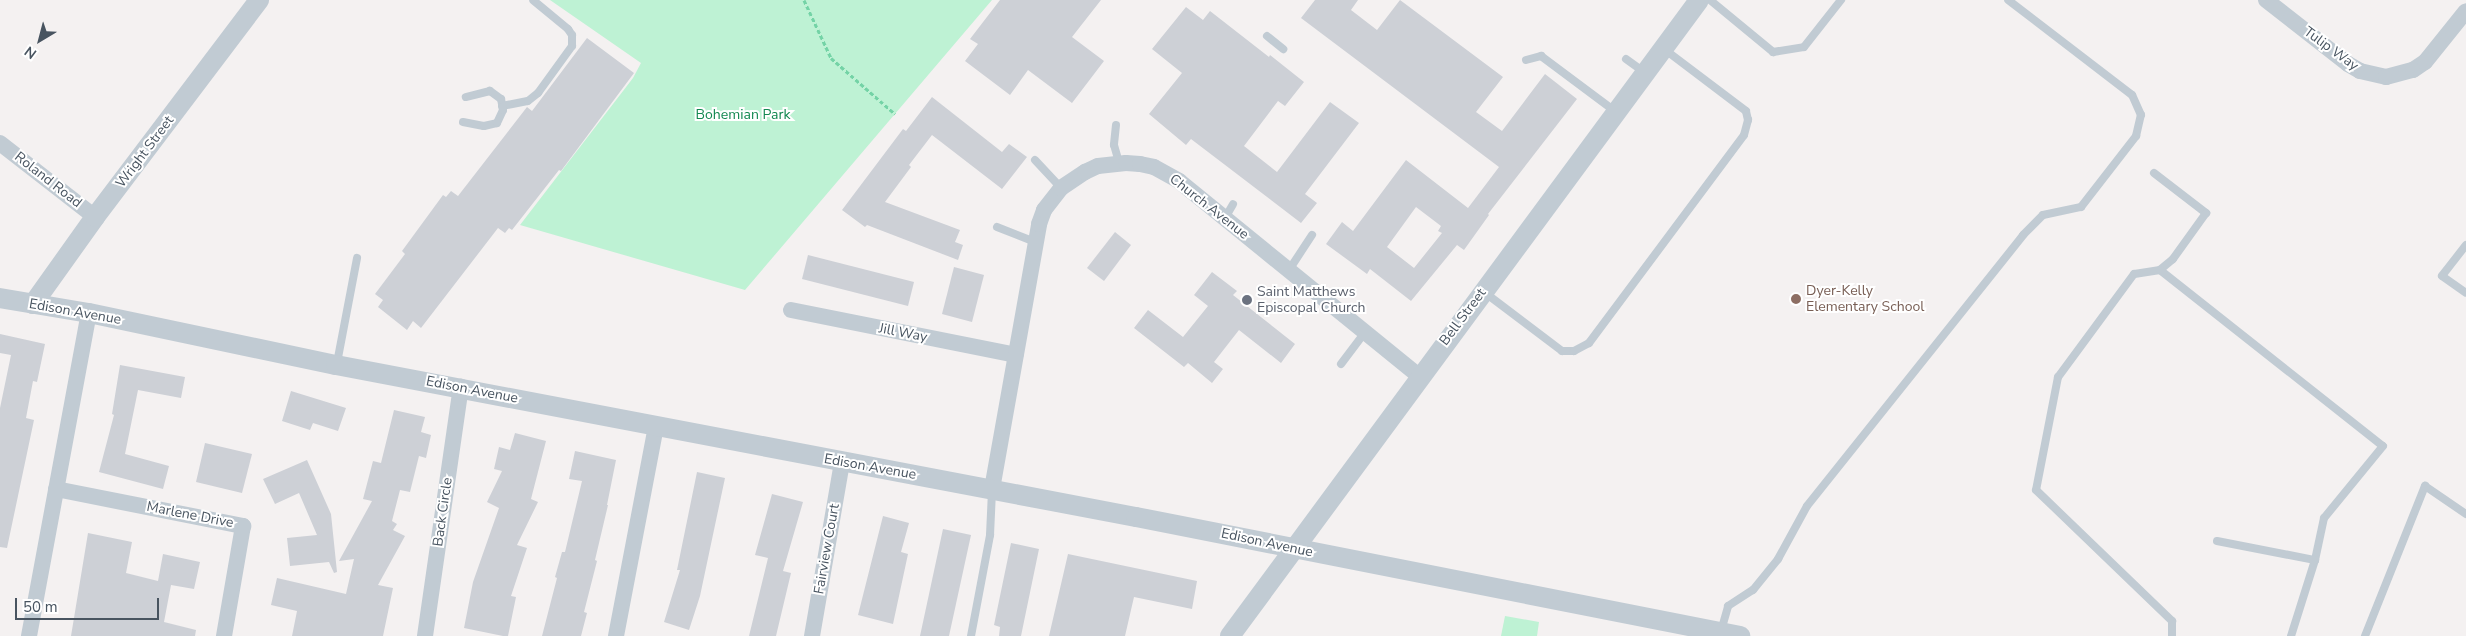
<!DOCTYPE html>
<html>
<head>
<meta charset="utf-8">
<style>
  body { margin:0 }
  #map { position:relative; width:2466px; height:636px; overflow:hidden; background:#f4f1f1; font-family:"Nunito Sans",sans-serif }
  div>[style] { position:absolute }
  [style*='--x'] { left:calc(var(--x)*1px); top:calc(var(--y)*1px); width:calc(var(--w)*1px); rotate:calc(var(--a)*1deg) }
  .green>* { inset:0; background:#bef2d4 }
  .building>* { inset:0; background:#cdd0d6 }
  .path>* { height:3px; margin-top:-1.5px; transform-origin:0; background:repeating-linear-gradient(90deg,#74d3a6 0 4px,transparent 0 6.5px) }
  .service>* { height:8px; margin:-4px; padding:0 4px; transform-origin:4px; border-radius:4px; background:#c1cbd3 }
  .minor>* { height:16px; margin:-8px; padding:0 8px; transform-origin:8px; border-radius:8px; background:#c1cbd3 }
  .tertiary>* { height:20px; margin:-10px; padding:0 10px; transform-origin:10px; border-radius:10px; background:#c1cbd3 }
  .dots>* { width:14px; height:14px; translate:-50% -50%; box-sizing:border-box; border:2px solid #fff; border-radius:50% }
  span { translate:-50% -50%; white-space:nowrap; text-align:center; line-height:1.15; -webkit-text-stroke:4px #fff; paint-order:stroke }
  .street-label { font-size:14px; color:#485460 }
  .park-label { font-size:14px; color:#128850 }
  .education-label { font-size:14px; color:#785e54 }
  .left { translate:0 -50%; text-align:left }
  .worship-label { font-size:14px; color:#5b616d }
  .north { position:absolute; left:15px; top:15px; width:50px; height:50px; -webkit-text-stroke:4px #fff; paint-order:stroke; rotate:217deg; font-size:14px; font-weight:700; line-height:20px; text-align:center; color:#485460 }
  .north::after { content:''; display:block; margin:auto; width:18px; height:22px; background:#485460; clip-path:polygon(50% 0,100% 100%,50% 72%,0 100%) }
  .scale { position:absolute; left:15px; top:598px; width:144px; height:22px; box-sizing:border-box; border:2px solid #485460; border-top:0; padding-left:6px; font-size:15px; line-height:18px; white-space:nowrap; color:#485460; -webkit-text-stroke:4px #fff; paint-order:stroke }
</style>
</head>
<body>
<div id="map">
  <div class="green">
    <i style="clip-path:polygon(550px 0,992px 0,745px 290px,520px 225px,633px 78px,641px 63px)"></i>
    <i style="clip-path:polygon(1505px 616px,1539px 622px,1537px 636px,1501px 636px)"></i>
  </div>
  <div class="building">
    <i style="clip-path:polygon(1000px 0,1101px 0,1072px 37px,1104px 61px,1072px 103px,1028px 70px,1010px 95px,965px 61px,978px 44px,970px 39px)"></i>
    <i style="clip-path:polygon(evenodd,1315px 0,1358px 0,1351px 10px,1377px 30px,1400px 0,1503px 77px,1476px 112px,1502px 131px,1545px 74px,1577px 99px,1488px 214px,1489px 215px,1464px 250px,1457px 245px,1411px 301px,1370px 269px,1367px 274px,1326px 244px,1342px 222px,1353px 231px,1406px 160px,1468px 208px,1499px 167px,1301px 18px,1315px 0,1416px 207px,1441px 226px,1438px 231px,1442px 233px,1414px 268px,1387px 247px,1416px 207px)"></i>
    <i style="clip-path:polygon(1186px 7px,1203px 20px,1210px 11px,1269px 57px,1270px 55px,1304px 82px,1285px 106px,1278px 101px,1244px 146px,1277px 172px,1330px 102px,1359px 123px,1305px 194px,1317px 203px,1301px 223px,1191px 139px,1186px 145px,1149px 114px,1182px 73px,1152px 49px)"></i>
    <i style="clip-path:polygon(587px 38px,634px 73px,561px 171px,559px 170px,512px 230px,509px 228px,505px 233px,498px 228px,421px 328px,413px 321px,407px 330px,378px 307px,383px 300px,375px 294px,405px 254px,402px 251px,443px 195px,446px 197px,451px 191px,458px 196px,527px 107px,532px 111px)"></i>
    <i style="clip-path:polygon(932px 97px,1002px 152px,1009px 144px,1027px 157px,1002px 189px,932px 135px,909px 165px,911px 167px,885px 202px,960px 230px,955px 242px,963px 245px,958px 260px,867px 225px,865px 227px,842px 210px,903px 129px,906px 131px)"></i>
    <i style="clip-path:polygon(1115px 232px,1131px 245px,1104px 281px,1087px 268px)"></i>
    <i style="clip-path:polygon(808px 255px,914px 282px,908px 306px,802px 279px)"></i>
    <i style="clip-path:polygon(954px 267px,984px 275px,972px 322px,942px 314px)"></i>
    <i style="clip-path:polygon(1212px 272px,1237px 291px,1233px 295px,1295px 344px,1281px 363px,1239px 330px,1214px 362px,1223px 369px,1212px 383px,1188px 363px,1184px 367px,1134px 328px,1148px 310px,1183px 337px,1208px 306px,1194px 295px)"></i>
    <i style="clip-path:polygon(0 334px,45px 344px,37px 382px,33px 381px,26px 418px,34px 420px,7px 548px,0 547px,0 408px,11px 355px,0 353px)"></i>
    <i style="clip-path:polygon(120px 365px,185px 377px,181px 398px,138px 390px,125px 454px,169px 466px,163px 489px,99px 472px,114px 415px,112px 414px)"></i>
    <i style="clip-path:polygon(291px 391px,346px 408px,338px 431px,313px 423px,310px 430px,282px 421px)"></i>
    <i style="clip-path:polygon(394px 410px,425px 417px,421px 432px,431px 435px,426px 458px,419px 456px,410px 492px,400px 490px,392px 521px,397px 524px,393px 530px,405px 536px,378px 585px,393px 588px,383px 636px,292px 636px,297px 611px,271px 605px,277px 578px,346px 594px,354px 559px,339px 561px,372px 501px,363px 499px,373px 461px,381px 463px)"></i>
    <i style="clip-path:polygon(515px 433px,546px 441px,531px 499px,538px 502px,517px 545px,527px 548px,511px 596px,516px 597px,508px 636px,503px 636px,464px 628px,473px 582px,499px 508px,487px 502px,502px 471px,494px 469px,499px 447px,510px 450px)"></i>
    <i style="clip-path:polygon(205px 443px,252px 454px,242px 493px,196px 482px)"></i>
    <i style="clip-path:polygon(575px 451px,616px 460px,607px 505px,608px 505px,595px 560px,597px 561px,584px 612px,587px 613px,581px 636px,542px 636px,557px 578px,555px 577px,562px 552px,565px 552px,582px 481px,569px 479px)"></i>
    <i style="clip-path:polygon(307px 460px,331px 514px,337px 572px,334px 573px,329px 562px,290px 566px,287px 538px,317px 535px,299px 493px,275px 504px,263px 479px)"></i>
    <i style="clip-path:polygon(697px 472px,725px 478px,700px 596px,689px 630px,664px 622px,680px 570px,677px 570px)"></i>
    <i style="clip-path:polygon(772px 494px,803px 502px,783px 571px,791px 573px,776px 636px,749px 636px,768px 558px,755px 555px)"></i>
    <i style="clip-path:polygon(883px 516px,909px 523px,901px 552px,908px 554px,893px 624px,858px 615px)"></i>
    <i style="clip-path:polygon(943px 529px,971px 535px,949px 636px,920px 636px)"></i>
    <i style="clip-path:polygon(88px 533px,132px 542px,126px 573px,158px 581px,163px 554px,200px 562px,194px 589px,171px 585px,164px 622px,196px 630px,195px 636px,71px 636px)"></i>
    <i style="clip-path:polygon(1011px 543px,1039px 549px,1021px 636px,999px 636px,1000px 627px,994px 625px)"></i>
    <i style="clip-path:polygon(1068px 554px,1197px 581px,1192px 609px,1134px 597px,1125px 636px,1049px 636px)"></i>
  </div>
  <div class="path">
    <i style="--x:804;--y:0;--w:64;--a:65"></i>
    <i style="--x:831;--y:58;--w:85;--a:41.2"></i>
  </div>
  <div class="service">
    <i style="--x:1710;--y:0;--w:82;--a:39.5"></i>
    <i style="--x:1773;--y:52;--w:31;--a:-9"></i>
    <i style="--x:1804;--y:47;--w:60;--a:-51.8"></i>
    <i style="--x:1267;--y:36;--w:21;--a:39"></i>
    <i style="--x:1626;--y:59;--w:24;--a:36"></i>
    <i style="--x:1526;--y:60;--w:16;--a:-15"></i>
    <i style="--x:1541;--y:56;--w:94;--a:36.7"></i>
    <i style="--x:502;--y:106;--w:26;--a:-11"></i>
    <i style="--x:528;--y:101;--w:13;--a:-39"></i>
    <i style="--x:538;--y:93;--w:58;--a:-54.1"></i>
    <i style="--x:572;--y:46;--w:11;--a:-90"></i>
    <i style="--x:572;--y:35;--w:7;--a:-124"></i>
    <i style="--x:568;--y:29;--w:45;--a:-140.4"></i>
    <i style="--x:463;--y:122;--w:21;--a:11"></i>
    <i style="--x:484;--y:126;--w:13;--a:-13"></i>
    <i style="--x:497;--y:123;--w:14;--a:-65"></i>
    <i style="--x:503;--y:110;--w:11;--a:-100"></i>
    <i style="--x:501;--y:99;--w:14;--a:-144"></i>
    <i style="--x:490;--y:91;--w:25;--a:166"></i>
    <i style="--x:1116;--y:125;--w:20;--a:96"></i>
    <i style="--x:1114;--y:145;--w:19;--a:74"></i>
    <i style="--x:1035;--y:160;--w:38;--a:47"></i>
    <i style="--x:2154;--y:173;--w:66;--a:37.6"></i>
    <i style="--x:2206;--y:213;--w:57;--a:125.7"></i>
    <i style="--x:2173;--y:259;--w:17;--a:140"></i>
    <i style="--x:2160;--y:270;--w:26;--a:171"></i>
    <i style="--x:2134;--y:274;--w:128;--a:126.4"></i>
    <i style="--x:2058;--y:377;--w:115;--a:101"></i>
    <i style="--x:2036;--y:490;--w:189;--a:43.9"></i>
    <i style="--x:2172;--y:621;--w:15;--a:90"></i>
    <i style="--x:1225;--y:218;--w:16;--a:-60"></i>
    <i style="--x:997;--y:227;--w:41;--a:21.5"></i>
    <i style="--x:2466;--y:245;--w:39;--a:128"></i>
    <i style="--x:2442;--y:276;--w:29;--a:35"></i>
    <i style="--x:1289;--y:270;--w:42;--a:-56.7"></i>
    <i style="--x:2160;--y:270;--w:284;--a:38.3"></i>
    <i style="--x:2383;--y:446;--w:93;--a:129.3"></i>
    <i style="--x:2324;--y:518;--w:43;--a:102.1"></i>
    <i style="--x:2315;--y:560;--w:80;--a:107.5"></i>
    <i style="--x:1484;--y:292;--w:98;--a:37.1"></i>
    <i style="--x:1562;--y:351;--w:12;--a:0"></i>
    <i style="--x:1574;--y:351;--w:17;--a:-28"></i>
    <i style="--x:1589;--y:343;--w:259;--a:-53.3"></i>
    <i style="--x:1744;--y:135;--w:16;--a:-75"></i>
    <i style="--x:1748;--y:120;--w:9;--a:-103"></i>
    <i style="--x:1746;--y:111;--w:103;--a:-142.9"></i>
    <i style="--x:337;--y:363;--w:107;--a:-79.2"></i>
    <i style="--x:1341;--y:364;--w:40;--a:-53"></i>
    <i style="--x:2217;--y:541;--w:100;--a:11"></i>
    <i style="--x:1721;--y:631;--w:26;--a:-74"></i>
    <i style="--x:1728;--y:606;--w:30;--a:-33"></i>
    <i style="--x:1753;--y:590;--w:40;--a:-51"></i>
    <i style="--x:1778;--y:559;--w:60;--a:-61.3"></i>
    <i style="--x:1807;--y:506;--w:347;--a:-51.4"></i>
    <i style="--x:2023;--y:235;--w:28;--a:-45"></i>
    <i style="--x:2043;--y:215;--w:39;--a:-12"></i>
    <i style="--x:2081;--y:207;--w:90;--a:-52.2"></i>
    <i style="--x:2136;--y:136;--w:22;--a:-77"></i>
    <i style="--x:2141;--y:115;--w:22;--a:-114"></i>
    <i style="--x:2132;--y:95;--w:156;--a:-142.5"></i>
    <i style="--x:971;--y:636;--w:103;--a:-79.3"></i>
    <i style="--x:990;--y:535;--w:44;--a:-87.4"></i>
    <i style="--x:2365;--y:636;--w:162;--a:-68.2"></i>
    <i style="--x:2425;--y:486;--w:50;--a:34.3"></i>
  </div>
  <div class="minor">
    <i style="--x:2266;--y:0;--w:104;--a:38"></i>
    <i style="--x:2348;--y:64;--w:14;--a:30"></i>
    <i style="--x:2360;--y:71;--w:27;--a:13"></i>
    <i style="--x:2386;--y:77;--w:28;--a:-15"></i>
    <i style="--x:2413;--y:70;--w:14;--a:-34"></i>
    <i style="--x:2425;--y:62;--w:65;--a:-51.2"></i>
    <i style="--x:0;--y:143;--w:120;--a:37.9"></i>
    <i style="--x:791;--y:310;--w:229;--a:11.3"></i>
    <i style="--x:56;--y:489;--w:191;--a:11.2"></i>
    <i style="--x:243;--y:526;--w:112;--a:99.8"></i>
    <i style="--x:992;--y:489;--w:269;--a:-79.9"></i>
    <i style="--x:1039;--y:224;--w:15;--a:-70"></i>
    <i style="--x:1044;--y:210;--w:28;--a:-52"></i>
    <i style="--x:1061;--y:188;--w:29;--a:-34"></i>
    <i style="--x:1085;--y:172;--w:14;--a:-25"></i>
    <i style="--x:1098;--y:166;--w:28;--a:-6"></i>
    <i style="--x:1126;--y:163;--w:14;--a:4"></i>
    <i style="--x:1140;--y:164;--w:14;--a:12"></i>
    <i style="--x:1154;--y:167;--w:29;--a:29"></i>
    <i style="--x:1179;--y:181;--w:309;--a:39.1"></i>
    <i style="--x:29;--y:636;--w:329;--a:-79.5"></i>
    <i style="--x:425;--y:636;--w:252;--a:-81.8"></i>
    <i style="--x:616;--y:636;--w:213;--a:-79.2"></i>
    <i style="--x:812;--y:636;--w:177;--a:-80.2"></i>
  </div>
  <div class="tertiary">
    <i style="--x:0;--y:298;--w:90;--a:9.6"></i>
    <i style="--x:89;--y:313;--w:252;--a:11.9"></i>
    <i style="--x:336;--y:365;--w:814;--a:10.76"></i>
    <i style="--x:1136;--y:517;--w:616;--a:11.15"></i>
    <i style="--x:33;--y:304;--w:107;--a:-54.5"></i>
    <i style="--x:95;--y:217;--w:272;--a:-52.9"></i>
    <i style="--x:1230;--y:636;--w:790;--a:-53.59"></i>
  </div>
  <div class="dots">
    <i style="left:1796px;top:299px;background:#8d6e63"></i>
    <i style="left:1247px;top:300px;background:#6b7280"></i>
  </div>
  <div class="street-label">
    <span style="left:2331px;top:49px;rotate:36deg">Tulip Way</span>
    <span style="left:145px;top:152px;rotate:-53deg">Wright Street</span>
    <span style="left:48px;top:180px;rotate:38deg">Roland Road</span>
    <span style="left:1209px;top:207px;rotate:38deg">Church Avenue</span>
    <span style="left:75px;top:312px;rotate:10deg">Edison Avenue</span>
    <span style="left:1463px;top:317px;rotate:-53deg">Bell Street</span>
    <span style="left:903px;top:333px;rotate:11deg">Jill Way</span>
    <span style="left:472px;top:390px;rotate:11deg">Edison Avenue</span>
    <span style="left:870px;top:467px;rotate:10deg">Edison Avenue</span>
    <span style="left:443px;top:512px;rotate:-82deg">Back Circle</span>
    <span style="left:190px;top:515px;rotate:11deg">Marlene Drive</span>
    <span style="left:1267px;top:543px;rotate:12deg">Edison Avenue</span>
    <span style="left:827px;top:549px;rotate:-80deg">Fairview Court</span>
  </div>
  <div class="park-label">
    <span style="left:743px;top:115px">Bohemian Park</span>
  </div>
  <div class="education-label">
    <span class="left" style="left:1806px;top:299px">Dyer-Kelly<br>Elementary School</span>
  </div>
  <div class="worship-label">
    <span class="left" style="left:1257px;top:300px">Saint Matthews<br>Episcopal Church</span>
  </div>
  <div class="north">N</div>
  <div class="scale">50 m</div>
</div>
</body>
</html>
